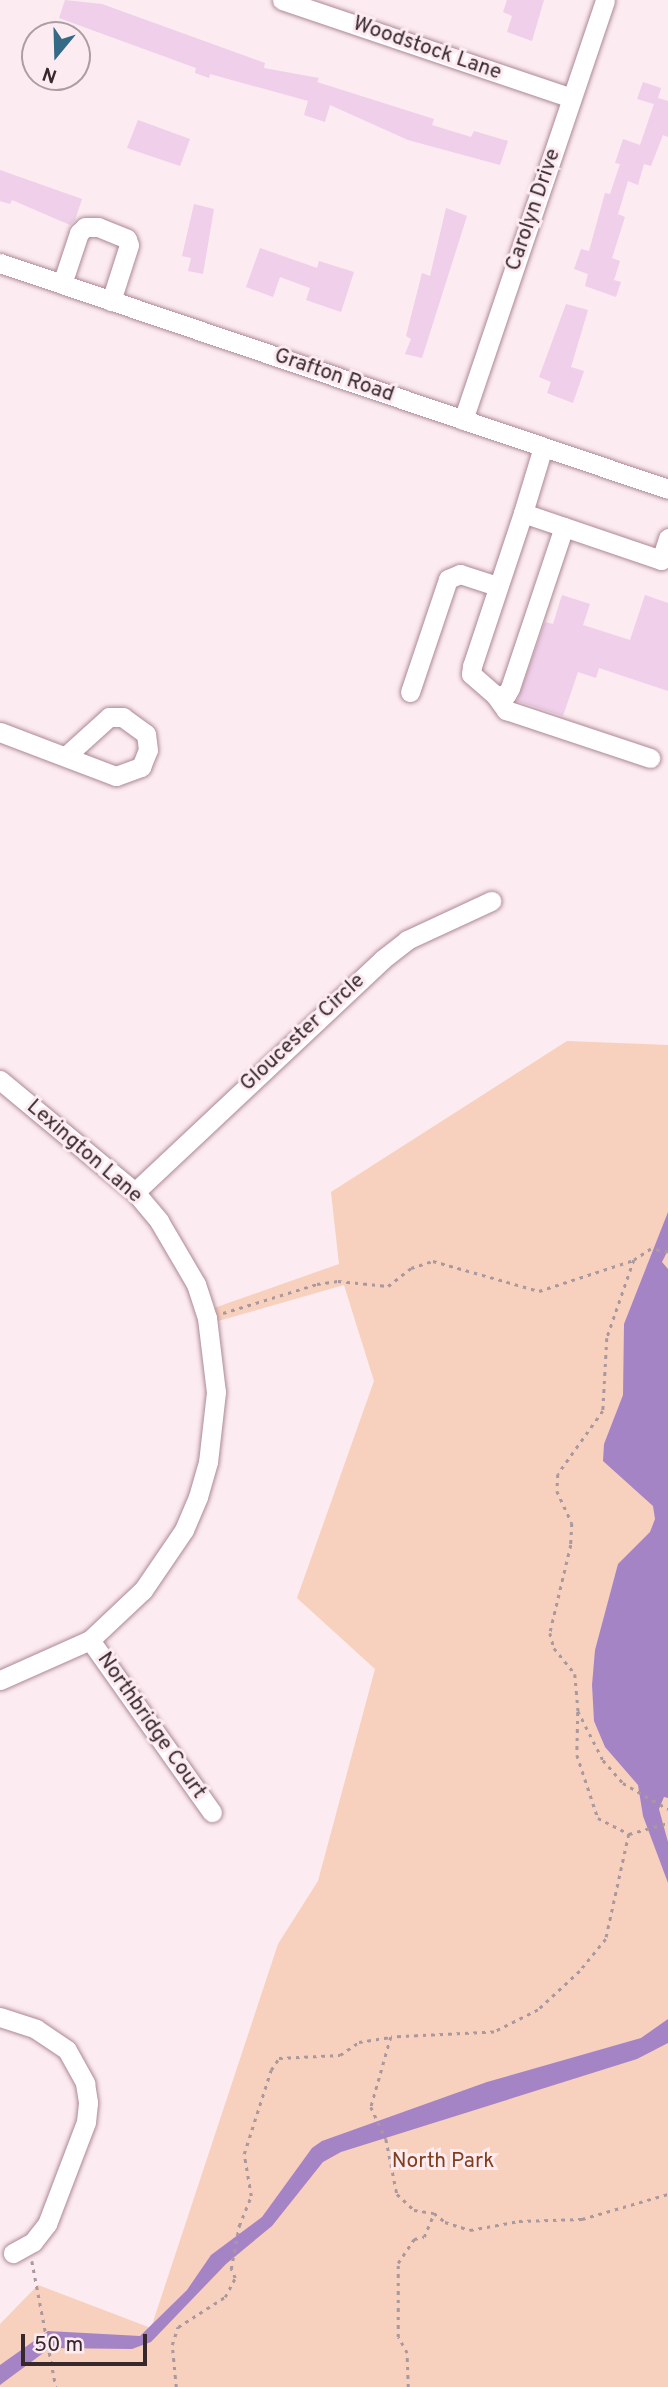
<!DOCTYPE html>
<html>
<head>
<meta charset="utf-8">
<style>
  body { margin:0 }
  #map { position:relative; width:668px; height:2387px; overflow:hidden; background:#fcebf0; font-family:Overpass,sans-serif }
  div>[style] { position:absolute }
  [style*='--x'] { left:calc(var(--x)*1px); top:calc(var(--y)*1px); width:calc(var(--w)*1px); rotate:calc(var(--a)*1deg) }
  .green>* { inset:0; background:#f7d0be }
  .water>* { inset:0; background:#a584c5 }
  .building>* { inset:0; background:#efcfe9 }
  .path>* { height:2.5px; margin-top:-1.25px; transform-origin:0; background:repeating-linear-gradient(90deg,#a9999e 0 3.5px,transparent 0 8.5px) }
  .roads { filter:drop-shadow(0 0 2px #ad8894) drop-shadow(0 0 2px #ad8894) }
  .minor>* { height:19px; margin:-9.5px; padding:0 9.5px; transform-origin:9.5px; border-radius:9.5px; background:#fff }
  span { translate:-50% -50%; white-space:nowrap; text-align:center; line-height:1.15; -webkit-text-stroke:6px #fcebf0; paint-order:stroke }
  .street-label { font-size:21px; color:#37282d }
  .park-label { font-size:21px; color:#813e1a }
  .north { position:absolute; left:21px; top:21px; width:70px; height:70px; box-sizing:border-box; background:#fcebf0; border:2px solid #ad9da2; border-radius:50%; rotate:199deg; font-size:19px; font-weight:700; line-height:28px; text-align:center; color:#37282d }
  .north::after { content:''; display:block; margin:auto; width:24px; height:32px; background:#346a86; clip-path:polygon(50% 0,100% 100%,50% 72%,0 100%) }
  .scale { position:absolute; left:21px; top:2334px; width:126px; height:32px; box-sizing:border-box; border:4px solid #37282d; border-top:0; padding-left:9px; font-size:21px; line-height:24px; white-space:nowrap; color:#37282d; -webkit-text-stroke:5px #fcebf0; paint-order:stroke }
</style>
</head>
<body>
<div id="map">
  <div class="green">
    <i style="clip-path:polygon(567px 1041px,668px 1045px,668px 2387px,0 2387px,0 2324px,38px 2285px,151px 2328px,278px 1944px,318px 1881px,375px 1669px,297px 1598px,374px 1381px,344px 1285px,218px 1321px,214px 1308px,339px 1264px,331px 1192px)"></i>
  </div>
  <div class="water">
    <i style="clip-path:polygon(668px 1212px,668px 1250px,662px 1262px,668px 1269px,668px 1798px,664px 1797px,659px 1809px,668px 1842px,668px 1883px,643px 1816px,638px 1785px,605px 1747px,594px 1721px,592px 1685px,595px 1650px,618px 1564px,650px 1532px,655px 1519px,653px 1506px,603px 1461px,604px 1444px,623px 1395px,624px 1324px)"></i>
    <i style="clip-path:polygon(668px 2019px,668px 2043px,637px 2059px,341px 2152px,323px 2162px,272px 2226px,226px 2264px,151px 2342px,132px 2349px,50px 2348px,0 2385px,0 2365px,48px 2331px,140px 2336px,187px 2290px,211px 2255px,262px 2217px,312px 2148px,322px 2141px,487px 2082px,641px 2038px)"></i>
  </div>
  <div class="building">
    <i style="clip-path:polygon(65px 0,102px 4px,265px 63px,264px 68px,319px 78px,317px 82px,434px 119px,432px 125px,471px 137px,474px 131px,508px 141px,500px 165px,408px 140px,330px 105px,325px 122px,304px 115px,308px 101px,210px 74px,209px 78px,195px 73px,196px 68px,59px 18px)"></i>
    <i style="clip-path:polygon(507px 0,544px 0,532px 41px,507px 32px,512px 16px,503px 12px)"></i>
    <i style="clip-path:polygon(643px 82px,661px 88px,658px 98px,668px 101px,668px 137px,663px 135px,651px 166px,644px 164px,638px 185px,628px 181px,618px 214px,625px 217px,612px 258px,620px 261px,614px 280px,621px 282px,616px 297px,585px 286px,588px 274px,574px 269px,581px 249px,589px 251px,605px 193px,610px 194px,620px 164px,615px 163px,623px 139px,640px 145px,654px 104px,637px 99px)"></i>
    <i style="clip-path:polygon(138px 120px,190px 139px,180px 166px,127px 148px)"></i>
    <i style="clip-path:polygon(0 170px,82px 199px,75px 220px,70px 225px,12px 200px,10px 204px,0 201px)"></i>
    <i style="clip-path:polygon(194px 204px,214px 209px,203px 274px,188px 271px,191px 258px,182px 256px)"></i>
    <i style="clip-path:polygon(446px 208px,467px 216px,422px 358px,405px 354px,411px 339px,406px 336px,422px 273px,430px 276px)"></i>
    <i style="clip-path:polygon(260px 248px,317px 268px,319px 261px,354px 272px,341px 312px,306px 300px,310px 288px,280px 277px,273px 297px,246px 287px)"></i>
    <i style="clip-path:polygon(566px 304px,588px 310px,571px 367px,584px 371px,573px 403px,547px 393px,551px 382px,539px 377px)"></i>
    <i style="clip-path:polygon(562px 595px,590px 604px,583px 625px,630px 640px,645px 595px,668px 603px,668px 691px,599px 668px,596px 678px,578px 672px,563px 716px,517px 701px,545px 622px,553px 624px)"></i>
  </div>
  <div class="path">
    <i style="--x:668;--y:1252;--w:17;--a:-170"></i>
    <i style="--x:651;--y:1249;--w:20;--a:147"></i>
    <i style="--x:634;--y:1260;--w:83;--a:109.1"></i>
    <i style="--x:607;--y:1338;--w:73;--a:93.1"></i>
    <i style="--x:603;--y:1411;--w:77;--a:125.5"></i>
    <i style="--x:558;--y:1474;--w:17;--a:93"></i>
    <i style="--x:557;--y:1491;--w:35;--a:65"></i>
    <i style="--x:572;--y:1523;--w:22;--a:93"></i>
    <i style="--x:571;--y:1545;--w:90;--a:103.4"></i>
    <i style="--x:550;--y:1633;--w:16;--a:75"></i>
    <i style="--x:554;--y:1648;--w:33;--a:51"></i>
    <i style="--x:575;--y:1674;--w:37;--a:85"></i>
    <i style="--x:578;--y:1711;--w:55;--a:63"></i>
    <i style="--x:603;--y:1760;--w:30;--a:49"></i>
    <i style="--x:623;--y:1783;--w:52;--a:30"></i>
    <i style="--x:223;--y:1313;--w:98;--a:-17.1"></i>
    <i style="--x:317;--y:1284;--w:21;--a:-8"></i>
    <i style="--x:338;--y:1281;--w:50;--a:5.7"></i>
    <i style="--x:388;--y:1286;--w:29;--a:-38"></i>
    <i style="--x:411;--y:1268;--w:23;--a:-18"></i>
    <i style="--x:433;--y:1261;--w:110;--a:15.8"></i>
    <i style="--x:539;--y:1291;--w:100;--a:-18.1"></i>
    <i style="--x:578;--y:1712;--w:43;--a:91.3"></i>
    <i style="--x:577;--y:1755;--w:66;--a:71.6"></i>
    <i style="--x:598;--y:1818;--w:35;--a:27"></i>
    <i style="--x:629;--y:1834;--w:41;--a:-15.8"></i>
    <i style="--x:629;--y:1834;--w:107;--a:102.4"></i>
    <i style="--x:606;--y:1939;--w:41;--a:129.1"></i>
    <i style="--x:580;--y:1971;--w:57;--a:137.1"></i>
    <i style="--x:538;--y:2010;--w:49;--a:153.4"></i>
    <i style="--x:494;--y:2032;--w:103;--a:177.2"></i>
    <i style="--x:391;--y:2037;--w:73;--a:105.9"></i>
    <i style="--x:371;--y:2107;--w:35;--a:65"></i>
    <i style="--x:386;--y:2139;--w:56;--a:78.7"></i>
    <i style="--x:397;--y:2194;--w:23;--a:43"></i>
    <i style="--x:414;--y:2210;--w:20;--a:9"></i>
    <i style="--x:434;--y:2213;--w:14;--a:39"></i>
    <i style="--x:445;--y:2222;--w:26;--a:18"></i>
    <i style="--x:470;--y:2230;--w:50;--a:-10.4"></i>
    <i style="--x:519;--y:2221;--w:63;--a:-1.8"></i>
    <i style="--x:582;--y:2219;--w:90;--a:-16.2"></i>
    <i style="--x:32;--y:2261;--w:128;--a:79.2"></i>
    <i style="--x:176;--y:2387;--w:42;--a:-95.4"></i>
    <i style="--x:172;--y:2345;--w:19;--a:-72"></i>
    <i style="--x:178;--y:2327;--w:56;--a:-32.6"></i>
    <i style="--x:225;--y:2297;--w:21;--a:-62"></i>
    <i style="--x:235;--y:2278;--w:10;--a:-114"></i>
    <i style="--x:231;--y:2269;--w:44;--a:-79.5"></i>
    <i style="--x:239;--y:2226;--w:32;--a:-68"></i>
    <i style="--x:251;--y:2196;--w:43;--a:-99.5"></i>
    <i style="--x:244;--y:2154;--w:88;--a:-72.2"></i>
    <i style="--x:271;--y:2070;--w:14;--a:-56"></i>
    <i style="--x:279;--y:2058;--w:61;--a:-2.8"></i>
    <i style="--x:340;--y:2055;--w:23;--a:-34"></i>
    <i style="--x:359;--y:2042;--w:32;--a:-9"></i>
    <i style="--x:408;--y:2387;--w:34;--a:-92"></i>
    <i style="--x:407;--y:2353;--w:18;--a:-119"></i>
    <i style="--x:398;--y:2337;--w:74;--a:-90"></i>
    <i style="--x:398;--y:2263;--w:29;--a:-56"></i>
    <i style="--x:414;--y:2239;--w:10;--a:-11"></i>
    <i style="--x:424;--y:2237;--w:26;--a:-67"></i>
  </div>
  <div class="roads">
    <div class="minor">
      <i style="--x:282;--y:0;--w:305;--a:18.7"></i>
      <i style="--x:0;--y:263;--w:705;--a:18.69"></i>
      <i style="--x:62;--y:284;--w:54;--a:-71.6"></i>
      <i style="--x:79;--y:233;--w:8;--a:-45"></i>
      <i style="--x:85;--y:227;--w:13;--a:0"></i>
      <i style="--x:98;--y:227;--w:31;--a:22"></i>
      <i style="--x:127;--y:239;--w:6;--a:72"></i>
      <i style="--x:129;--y:245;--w:59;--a:107.8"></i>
      <i style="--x:463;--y:420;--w:443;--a:-71.3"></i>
      <i style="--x:543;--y:447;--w:69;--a:106.9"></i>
      <i style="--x:523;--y:513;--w:146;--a:18.8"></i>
      <i style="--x:661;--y:560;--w:23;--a:-72"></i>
      <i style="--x:523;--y:513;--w:161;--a:108.4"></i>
      <i style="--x:472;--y:666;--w:8;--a:97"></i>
      <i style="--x:471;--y:674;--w:32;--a:41"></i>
      <i style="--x:495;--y:695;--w:11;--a:0"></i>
      <i style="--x:506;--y:695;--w:8;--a:-60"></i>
      <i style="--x:510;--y:688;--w:170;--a:-71.5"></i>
      <i style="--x:410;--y:692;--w:119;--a:-71.4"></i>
      <i style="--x:448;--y:579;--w:13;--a:-23"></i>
      <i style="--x:460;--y:574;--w:40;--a:18"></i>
      <i style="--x:495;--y:695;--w:19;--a:54"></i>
      <i style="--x:506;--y:710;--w:152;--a:18.4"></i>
      <i style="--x:0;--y:732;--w:124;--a:20.8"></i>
      <i style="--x:116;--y:776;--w:27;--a:-20"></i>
      <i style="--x:141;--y:767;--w:18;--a:-68"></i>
      <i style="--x:148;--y:750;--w:16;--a:-97"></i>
      <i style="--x:146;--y:734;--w:29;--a:-144"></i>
      <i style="--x:123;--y:717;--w:14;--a:180"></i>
      <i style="--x:109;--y:717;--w:57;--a:137.9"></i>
      <i style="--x:0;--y:1080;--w:175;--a:39.7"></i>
      <i style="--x:135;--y:1192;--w:38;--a:50"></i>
      <i style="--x:159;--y:1221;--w:73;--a:59.6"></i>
      <i style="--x:196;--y:1284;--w:36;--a:72"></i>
      <i style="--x:207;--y:1318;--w:75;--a:83.1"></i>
      <i style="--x:216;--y:1392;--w:70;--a:96.5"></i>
      <i style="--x:208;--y:1462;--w:36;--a:106"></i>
      <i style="--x:198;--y:1497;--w:36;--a:113"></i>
      <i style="--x:184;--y:1530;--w:73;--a:124.3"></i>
      <i style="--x:143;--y:1590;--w:73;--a:136.7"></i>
      <i style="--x:90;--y:1640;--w:98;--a:156"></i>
      <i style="--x:135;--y:1192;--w:340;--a:-43.2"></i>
      <i style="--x:383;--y:959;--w:31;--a:-38"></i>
      <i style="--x:407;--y:940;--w:93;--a:-24.9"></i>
      <i style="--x:90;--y:1640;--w:211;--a:54.7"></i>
      <i style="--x:0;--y:2017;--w:38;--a:18"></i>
      <i style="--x:36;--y:2029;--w:37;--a:34"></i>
      <i style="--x:67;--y:2050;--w:38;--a:61"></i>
      <i style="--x:85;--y:2083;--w:20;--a:81"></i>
      <i style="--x:88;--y:2103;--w:19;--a:96"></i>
      <i style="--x:86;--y:2122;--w:109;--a:110.9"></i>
      <i style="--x:47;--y:2224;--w:23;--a:128"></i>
      <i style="--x:33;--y:2242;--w:23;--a:151"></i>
    </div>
  </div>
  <div class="street-label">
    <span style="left:427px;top:49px;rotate:19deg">Woodstock Lane</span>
    <span style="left:534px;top:210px;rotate:-71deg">Carolyn Drive</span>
    <span style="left:334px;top:376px;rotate:19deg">Grafton Road</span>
    <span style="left:303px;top:1033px;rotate:-43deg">Gloucester Circle</span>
    <span style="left:84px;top:1152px;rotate:41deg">Lexington Lane</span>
    <span style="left:151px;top:1726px;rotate:55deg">Northbridge Court</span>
  </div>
  <div class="park-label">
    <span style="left:443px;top:2162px">North Park</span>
  </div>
  <div class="north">N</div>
  <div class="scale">50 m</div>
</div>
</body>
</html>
